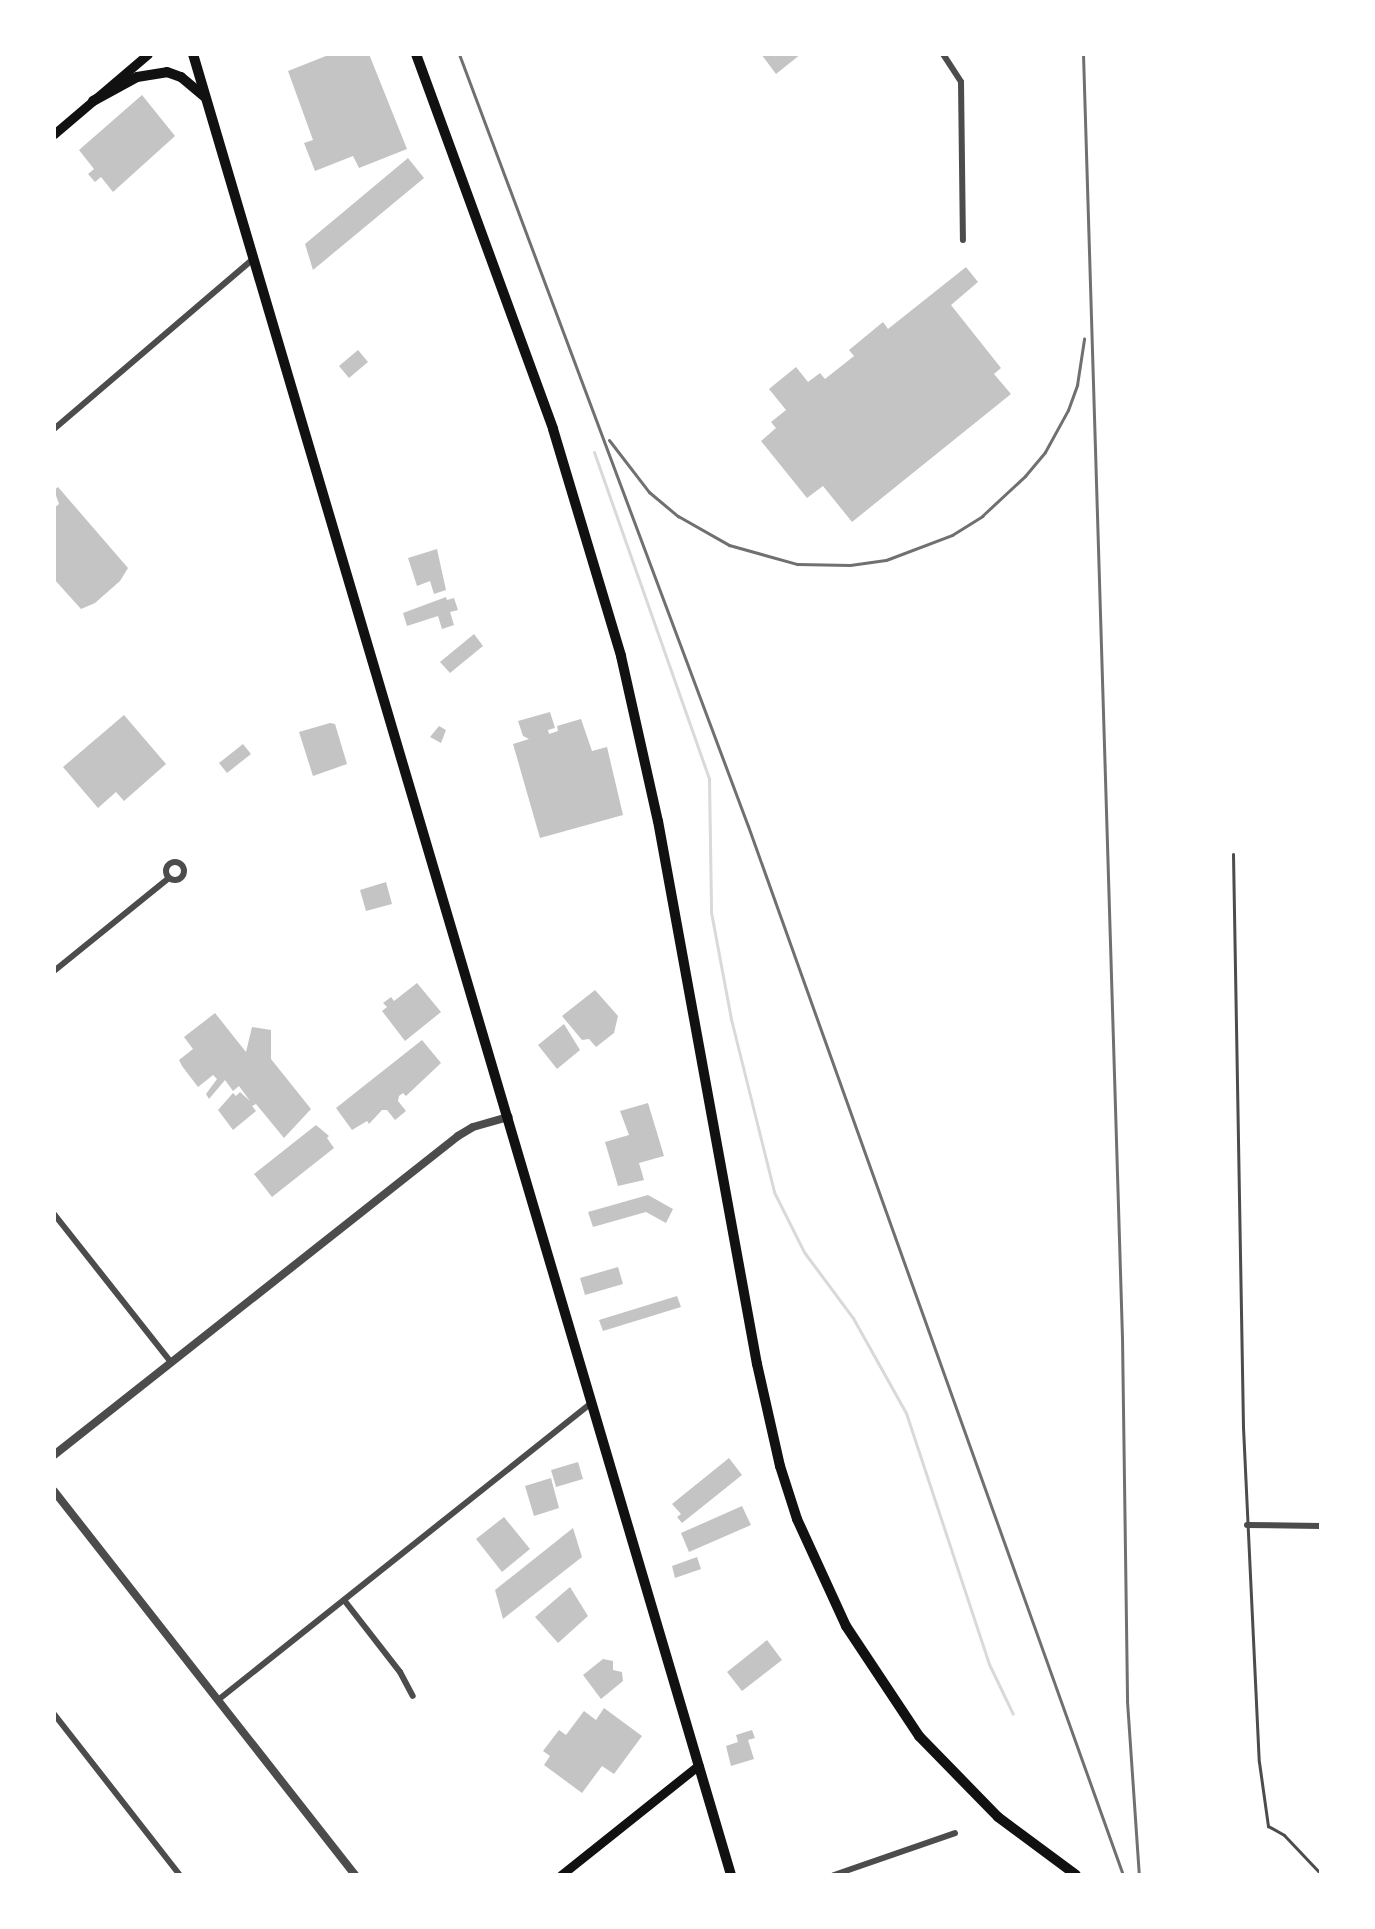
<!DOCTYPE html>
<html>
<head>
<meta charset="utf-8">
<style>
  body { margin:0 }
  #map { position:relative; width:1375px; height:1929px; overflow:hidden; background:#fff; font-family:"Roboto Condensed",sans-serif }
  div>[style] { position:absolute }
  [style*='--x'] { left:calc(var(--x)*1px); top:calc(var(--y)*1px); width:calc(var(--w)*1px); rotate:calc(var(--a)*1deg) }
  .stream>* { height:3px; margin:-1.5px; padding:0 1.5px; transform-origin:1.5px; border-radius:1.5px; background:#d9d9d9 }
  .building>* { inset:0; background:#c4c4c4 }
  .service>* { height:3px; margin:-1.5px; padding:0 1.5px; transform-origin:1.5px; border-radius:1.5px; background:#4c4c4c }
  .minor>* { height:6px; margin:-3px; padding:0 3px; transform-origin:3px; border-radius:3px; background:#4c4c4c }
  .minor>.ring { margin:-3px; padding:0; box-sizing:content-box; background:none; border:6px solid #4c4c4c; border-radius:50% }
  .tertiary>* { height:8px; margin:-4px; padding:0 4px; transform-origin:4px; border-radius:4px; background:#4c4c4c }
  .secondary>* { height:9px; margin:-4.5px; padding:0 4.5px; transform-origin:4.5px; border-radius:4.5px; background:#111 }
  .primary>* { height:10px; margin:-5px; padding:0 5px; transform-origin:5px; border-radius:5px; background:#111 }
  .trunk>* { height:10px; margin:-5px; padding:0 5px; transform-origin:5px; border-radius:5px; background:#111 }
  .rail>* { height:3px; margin:-1.5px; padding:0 1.5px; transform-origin:1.5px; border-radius:1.5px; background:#707070 }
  span { translate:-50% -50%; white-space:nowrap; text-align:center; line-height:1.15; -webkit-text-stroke:8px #fff; paint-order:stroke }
  .frame { position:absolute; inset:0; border:56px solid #fff; pointer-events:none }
</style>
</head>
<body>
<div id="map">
  <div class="stream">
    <i style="--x:594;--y:452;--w:347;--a:70.6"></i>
    <i style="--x:709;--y:779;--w:133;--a:89.1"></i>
    <i style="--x:711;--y:912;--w:109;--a:79.4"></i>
    <i style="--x:731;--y:1019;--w:178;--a:76"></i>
    <i style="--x:774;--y:1192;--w:67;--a:63.4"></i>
    <i style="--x:804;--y:1252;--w:82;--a:53.4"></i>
    <i style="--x:853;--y:1318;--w:109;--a:60.8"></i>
    <i style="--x:906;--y:1413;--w:264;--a:71.7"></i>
    <i style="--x:989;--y:1664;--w:55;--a:64.4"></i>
  </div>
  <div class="building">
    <i style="clip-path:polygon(331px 54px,369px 54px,407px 149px,359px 168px,353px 156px,315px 171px,304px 143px,313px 140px,288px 71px)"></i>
    <i style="clip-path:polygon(761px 54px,801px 54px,776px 74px)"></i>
    <i style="clip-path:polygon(142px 95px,175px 136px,113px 192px,101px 177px,95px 182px,88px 174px,94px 169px,79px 150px)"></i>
    <i style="clip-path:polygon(408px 158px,424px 178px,313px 270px,305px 244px)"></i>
    <i style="clip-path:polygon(966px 267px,978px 282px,951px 305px,1001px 368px,994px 374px,1011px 394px,852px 522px,823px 486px,807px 498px,761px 441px,776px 428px,771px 422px,786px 410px,769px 389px,796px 367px,808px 382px,820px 373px,825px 379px,854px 356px,849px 350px,883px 322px,888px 329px)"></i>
    <i style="clip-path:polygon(358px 350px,368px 362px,349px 378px,339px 366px)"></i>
    <i style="clip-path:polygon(58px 487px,128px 568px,120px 581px,95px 603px,81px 609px,54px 579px,54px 508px,59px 504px,54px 490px)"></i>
    <i style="clip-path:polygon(437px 549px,446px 590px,434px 594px,430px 581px,417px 586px,408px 558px)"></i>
    <i style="clip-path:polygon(446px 597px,447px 600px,454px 598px,458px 610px,450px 612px,454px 625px,442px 629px,438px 616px,407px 626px,403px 613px)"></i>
    <i style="clip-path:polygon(474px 634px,483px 646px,450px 673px,440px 662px)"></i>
    <i style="clip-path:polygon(550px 712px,555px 728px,548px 730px,549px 734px,558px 731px,557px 726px,581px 719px,592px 751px,607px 747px,623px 815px,540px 838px,513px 744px,529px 739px,523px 736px,518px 721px)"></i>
    <i style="clip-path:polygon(124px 715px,166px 764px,124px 801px,116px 792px,98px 808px,63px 767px)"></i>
    <i style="clip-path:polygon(330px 723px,335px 724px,347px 764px,313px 776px,299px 732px)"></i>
    <i style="clip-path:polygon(439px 726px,446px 730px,441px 743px,430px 737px)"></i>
    <i style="clip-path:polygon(243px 744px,251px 754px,227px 773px,219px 763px)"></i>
    <i style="clip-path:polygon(386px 882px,392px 904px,366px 911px,360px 890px)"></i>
    <i style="clip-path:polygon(417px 983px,441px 1012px,405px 1041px,382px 1011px,387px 1007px,383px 1003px,391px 997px,394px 1001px)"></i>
    <i style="clip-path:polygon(595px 990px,618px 1016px,614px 1033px,596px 1047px,589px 1039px,582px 1040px,562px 1016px)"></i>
    <i style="clip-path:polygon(215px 1013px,246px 1052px,252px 1027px,271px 1030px,271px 1059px,311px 1109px,284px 1138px,256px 1104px,252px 1106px,256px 1111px,233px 1130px,218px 1110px,233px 1093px,236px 1096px,240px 1092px,250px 1101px,239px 1086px,233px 1091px,225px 1080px,209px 1099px,206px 1094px,217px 1079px,213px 1075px,198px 1087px,182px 1066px,179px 1060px,193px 1049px,184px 1037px)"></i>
    <i style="clip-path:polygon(564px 1024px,580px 1050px,557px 1069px,538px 1045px)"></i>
    <i style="clip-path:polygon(422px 1040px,441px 1063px,406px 1096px,403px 1093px,399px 1096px,398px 1101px,406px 1111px,395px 1120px,387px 1110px,382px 1110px,369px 1124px,367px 1121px,352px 1130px,336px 1108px)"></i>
    <i style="clip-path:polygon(648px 1103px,664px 1156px,639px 1163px,644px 1180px,618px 1186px,605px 1142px,629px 1135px,620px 1111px)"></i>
    <i style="clip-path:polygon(316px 1125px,329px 1136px,327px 1138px,334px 1148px,272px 1197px,254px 1174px)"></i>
    <i style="clip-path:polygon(648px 1195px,673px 1209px,666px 1223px,646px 1212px,593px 1227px,588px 1212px)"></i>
    <i style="clip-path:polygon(618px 1267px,623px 1284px,585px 1295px,580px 1278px)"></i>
    <i style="clip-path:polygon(677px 1296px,681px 1307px,603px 1331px,599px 1320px)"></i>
    <i style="clip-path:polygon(729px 1458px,742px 1475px,682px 1523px,677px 1517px,681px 1514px,672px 1504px)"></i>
    <i style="clip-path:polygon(578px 1462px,583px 1479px,556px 1487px,551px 1470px)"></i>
    <i style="clip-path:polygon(551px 1478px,559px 1508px,534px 1516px,525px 1486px)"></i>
    <i style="clip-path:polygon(742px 1506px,751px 1525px,689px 1552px,681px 1533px)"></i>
    <i style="clip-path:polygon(504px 1517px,530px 1549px,502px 1572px,476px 1539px)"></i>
    <i style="clip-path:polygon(573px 1528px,582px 1557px,503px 1619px,495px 1590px)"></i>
    <i style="clip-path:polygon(697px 1557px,701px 1569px,675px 1578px,672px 1566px)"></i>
    <i style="clip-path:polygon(570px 1587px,588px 1616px,558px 1643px,535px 1617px)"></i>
    <i style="clip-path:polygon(767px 1640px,782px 1660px,742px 1691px,727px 1672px)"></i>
    <i style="clip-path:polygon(603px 1659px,613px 1661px,613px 1670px,622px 1672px,623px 1681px,601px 1699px,583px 1675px)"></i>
    <i style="clip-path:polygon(604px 1708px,642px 1736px,614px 1774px,602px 1766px,582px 1793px,544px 1765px,550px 1756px,543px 1751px,559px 1730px,566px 1735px,584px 1711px,596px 1720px)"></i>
    <i style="clip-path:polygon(752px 1730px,755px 1738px,748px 1740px,754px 1759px,731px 1766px,726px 1746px,738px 1742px,736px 1735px)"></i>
  </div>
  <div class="service">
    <i style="--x:1233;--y:854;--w:573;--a:89"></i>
    <i style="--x:1243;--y:1427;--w:335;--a:87.3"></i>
    <i style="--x:1259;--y:1762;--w:65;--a:82"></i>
    <i style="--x:1268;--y:1826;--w:18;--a:29"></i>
    <i style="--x:1284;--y:1835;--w:54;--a:46.5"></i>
  </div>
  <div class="minor">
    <i style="--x:943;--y:54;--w:33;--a:57"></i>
    <i style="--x:961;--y:82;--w:158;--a:89.3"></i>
    <i style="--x:54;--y:429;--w:262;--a:-40.5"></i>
    <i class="ring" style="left:166px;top:862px;width:12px;height:12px"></i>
    <i style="--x:54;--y:971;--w:148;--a:-39"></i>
    <i style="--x:54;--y:1214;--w:189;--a:51.7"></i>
    <i style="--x:1247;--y:1525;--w:74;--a:0.8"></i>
    <i style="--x:344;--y:1600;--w:91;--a:52.1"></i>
    <i style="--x:400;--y:1672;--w:27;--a:62"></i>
    <i style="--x:218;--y:1700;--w:478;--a:-38.5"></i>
    <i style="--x:54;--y:1714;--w:204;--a:52"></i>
    <i style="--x:834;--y:1875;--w:128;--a:-19.1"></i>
  </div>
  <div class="tertiary">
    <i style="--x:54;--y:1455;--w:515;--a:-38.29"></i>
    <i style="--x:458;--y:1136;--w:17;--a:-31"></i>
    <i style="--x:473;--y:1127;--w:37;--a:-16"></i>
    <i style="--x:54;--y:1491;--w:488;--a:51.9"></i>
  </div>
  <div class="secondary">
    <i style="--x:54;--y:134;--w:123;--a:-40.4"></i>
    <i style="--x:561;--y:1875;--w:176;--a:-38.6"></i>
  </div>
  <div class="primary">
    <i style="--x:193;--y:54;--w:1899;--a:73.54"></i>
    <i style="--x:93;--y:101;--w:50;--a:-28.6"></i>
    <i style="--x:137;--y:77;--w:30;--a:-9"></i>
    <i style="--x:167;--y:72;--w:15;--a:20"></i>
    <i style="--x:181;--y:77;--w:30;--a:40"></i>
  </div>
  <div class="trunk">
    <i style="--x:416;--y:54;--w:399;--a:69.9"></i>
    <i style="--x:553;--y:429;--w:237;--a:73.3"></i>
    <i style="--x:621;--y:656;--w:169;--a:77.4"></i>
    <i style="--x:658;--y:821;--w:552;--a:79.67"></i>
    <i style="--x:757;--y:1364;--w:105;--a:77.3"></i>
    <i style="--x:780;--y:1466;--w:56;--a:72.2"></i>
    <i style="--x:797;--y:1519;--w:118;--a:65.4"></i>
    <i style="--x:846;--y:1626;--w:132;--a:56.4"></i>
    <i style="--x:919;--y:1736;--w:113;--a:45.7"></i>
    <i style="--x:998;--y:1817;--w:97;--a:36.6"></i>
  </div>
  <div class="rail">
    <i style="--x:459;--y:54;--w:824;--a:69.48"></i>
    <i style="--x:748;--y:826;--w:1114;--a:70.33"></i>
    <i style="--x:1083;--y:54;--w:1284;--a:88.26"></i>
    <i style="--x:1122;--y:1337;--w:364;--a:89.2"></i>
    <i style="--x:1127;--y:1701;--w:174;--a:86.1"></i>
    <i style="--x:609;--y:440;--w:66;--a:52.4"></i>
    <i style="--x:649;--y:492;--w:38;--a:40"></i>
    <i style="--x:678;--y:516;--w:59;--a:29.6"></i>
    <i style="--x:729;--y:545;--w:71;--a:15.6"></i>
    <i style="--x:797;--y:564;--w:53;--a:1.1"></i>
    <i style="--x:850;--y:565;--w:36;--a:-8"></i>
    <i style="--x:886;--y:560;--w:71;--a:-20.7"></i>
    <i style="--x:952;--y:535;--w:36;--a:-32"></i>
    <i style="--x:982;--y:516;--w:59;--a:-42.9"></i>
    <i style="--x:1025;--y:476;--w:31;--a:-50"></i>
    <i style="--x:1045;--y:452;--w:48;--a:-61.3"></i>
    <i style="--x:1068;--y:410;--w:27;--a:-70"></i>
    <i style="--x:1077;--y:385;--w:47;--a:-81.3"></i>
  </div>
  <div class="frame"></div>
</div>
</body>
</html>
